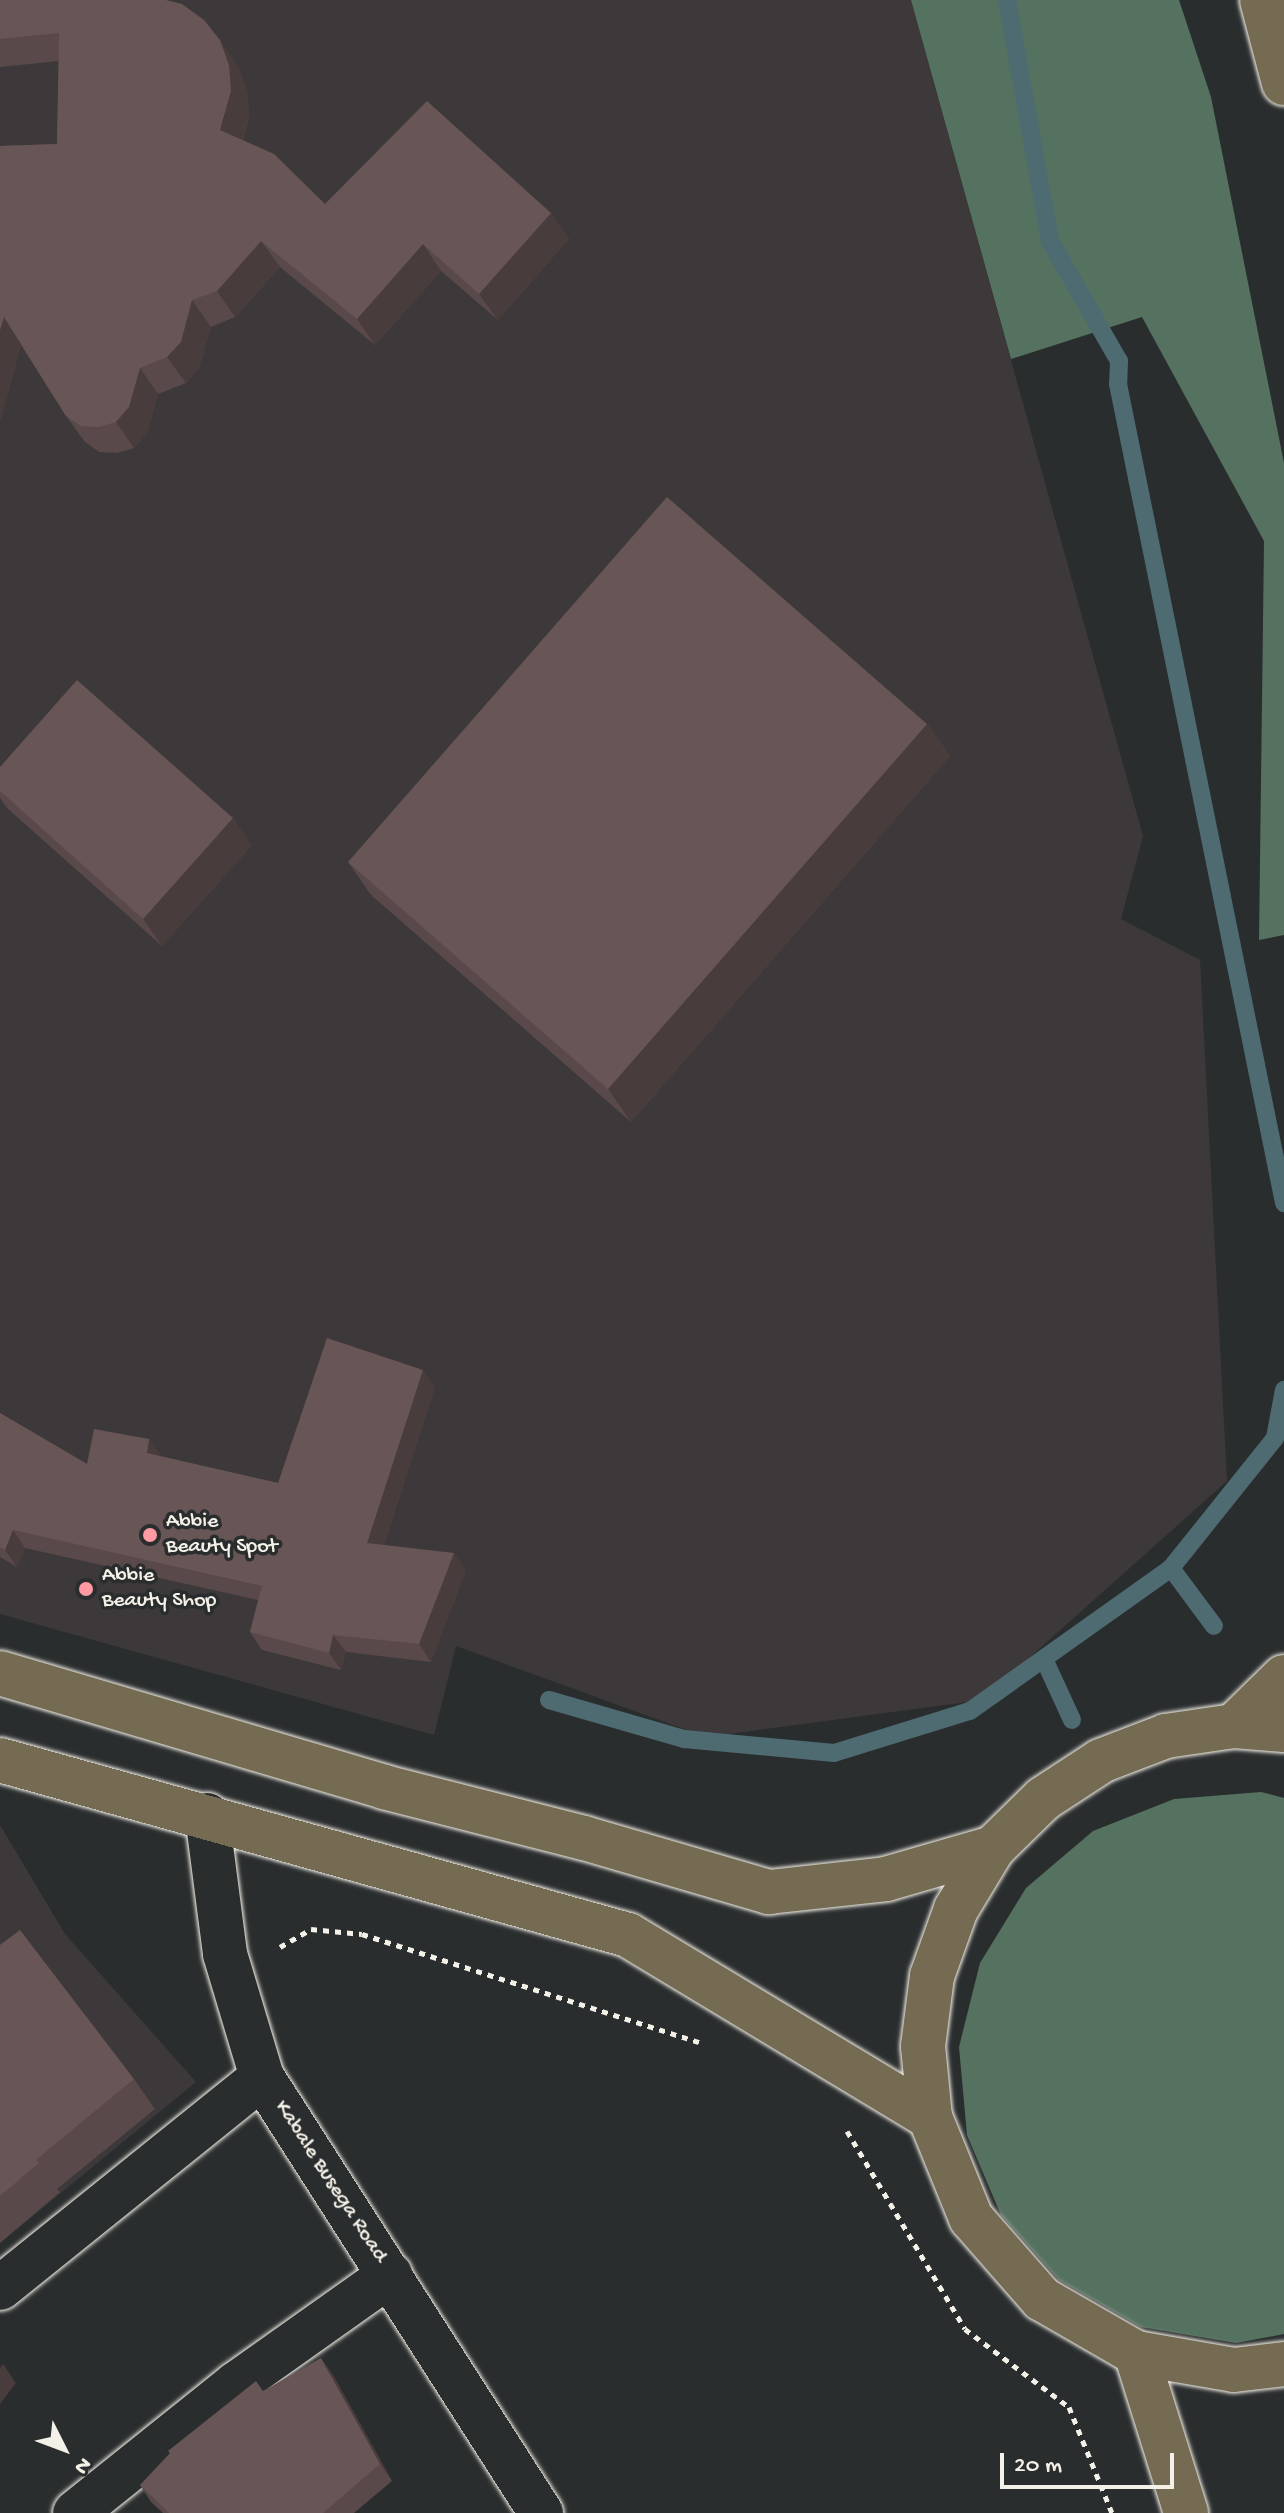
<!DOCTYPE html>
<html>
<head>
<meta charset="utf-8">
<style>
  body { margin:0 }
  #map { position:relative; width:1284px; height:2513px; overflow:hidden; background:#2a2d2e; font-family:"Gochi Hand",sans-serif }
  div>[style] { position:absolute }
  [style*='--x'] { left:calc(var(--x)*1px); top:calc(var(--y)*1px); width:calc(var(--w)*1px); rotate:calc(var(--a)*1deg) }
  .built>* { inset:0; background:#3d393a }
  .green>* { inset:0; background:#557160 }
  .stream>* { height:18px; margin:-9px; padding:0 9px; transform-origin:9px; border-radius:9px; background:#4e6b72 }
  .path>* { height:5px; margin-top:-2.5px; transform-origin:0; background:repeating-linear-gradient(90deg,#f4f1e8 0 6px,transparent 0 12px) }
  .roads { filter:drop-shadow(0 0 2px #f4f1e8) drop-shadow(0 0 2px #f4f1e8) }
  .minor>* { height:44px; margin:-22px; padding:0 22px; transform-origin:22px; border-radius:22px; background:#2a2d2e }
  .highway>* { height:44px; margin:-22px; padding:0 22px; transform-origin:22px; border-radius:22px; background:#746b52 }
  .wall>* { inset:0; background:#59494a }
  .shaded-wall>* { inset:0; background:#493c3c }
  .building>* { inset:0; background:#685556 }
  .dots>* { width:22px; height:22px; translate:-50% -50%; box-sizing:border-box; border:4px solid #2a2d2e; border-radius:50% }
  span { translate:-50% -50%; white-space:nowrap; text-align:center; line-height:1.15; -webkit-text-stroke:7px #2a2d2e; paint-order:stroke }
  .poi-label { font-size:22px; color:#f4f1e8 }
  .left { translate:0 -50%; text-align:left }
  .street-label { font-size:22px; color:#f4f1e8 }
  .north { position:absolute; left:24px; top:2409px; width:80px; height:80px; -webkit-text-stroke:6px #2a2d2e; paint-order:stroke; rotate:132deg; font-size:22px; font-weight:700; line-height:32px; text-align:center; color:#f4f1e8 }
  .north::after { content:''; display:block; margin:auto; width:28px; height:36px; background:#f4f1e8; clip-path:polygon(50% 0,100% 100%,50% 72%,0 100%) }
  .scale { position:absolute; left:1000px; top:2453px; width:174px; height:36px; box-sizing:border-box; border:4px solid #f4f1e8; border-top:0; padding-left:10px; font-size:24px; line-height:28px; white-space:nowrap; color:#f4f1e8; -webkit-text-stroke:6px #2a2d2e; paint-order:stroke }
</style>
</head>
<body>
<div id="map">
  <div class="built">
    <i style="clip-path:polygon(0 0,911px 0,1143px 836px,1121px 919px,1200px 960px,1227px 1481px,982px 1700px,706px 1737px,456px 1646px,434px 1735px,0 1614px)"></i>
    <i style="clip-path:polygon(0 1825px,65px 1934px,196px 2082px,0 2243px)"></i>
  </div>
  <div class="green">
    <i style="clip-path:polygon(911px 0,1179px 0,1211px 97px,1284px 463px,1284px 935px,1259px 940px,1264px 541px,1142px 317px,1011px 359px)"></i>
    <i style="clip-path:polygon(1261px 1792px,1284px 1798px,1284px 2334px,1236px 2343px,1141px 2327px,1059px 2280px,1001px 2215px,967px 2135px,959px 2047px,980px 1963px,1026px 1888px,1093px 1831px,1174px 1799px)"></i>
  </div>
  <div class="stream">
    <i style="--x:1007;--y:0;--w:245;--a:79.9"></i>
    <i style="--x:1050;--y:241;--w:138;--a:60.1"></i>
    <i style="--x:1119;--y:361;--w:23;--a:92"></i>
    <i style="--x:1118;--y:384;--w:836;--a:78.54"></i>
    <i style="--x:1171;--y:1568;--w:72;--a:53.4"></i>
    <i style="--x:1044;--y:1659;--w:67;--a:65.3"></i>
    <i style="--x:549;--y:1700;--w:141;--a:16.1"></i>
    <i style="--x:684;--y:1739;--w:151;--a:5.3"></i>
    <i style="--x:834;--y:1753;--w:142;--a:-17.2"></i>
    <i style="--x:970;--y:1711;--w:247;--a:-35.4"></i>
    <i style="--x:1171;--y:1568;--w:166;--a:-51.3"></i>
    <i style="--x:1275;--y:1438;--w:49;--a:-79.4"></i>
  </div>
  <div class="path">
    <i style="--x:280;--y:1947;--w:36;--a:-30"></i>
    <i style="--x:311;--y:1929;--w:51;--a:5.6"></i>
    <i style="--x:362;--y:1934;--w:354;--a:17.8"></i>
    <i style="--x:847;--y:2131;--w:230;--a:59.2"></i>
    <i style="--x:965;--y:2329;--w:130;--a:36.9"></i>
    <i style="--x:1069;--y:2407;--w:114;--a:67.9"></i>
  </div>
  <div class="roads">
    <div class="minor">
      <i style="--x:207;--y:1815;--w:140;--a:82.6"></i>
      <i style="--x:225;--y:1954;--w:128;--a:73.3"></i>
      <i style="--x:262;--y:2077;--w:518;--a:57.38"></i>
      <i style="--x:0;--y:2288;--w:336;--a:-38.8"></i>
      <i style="--x:75;--y:2513;--w:206;--a:-38.7"></i>
      <i style="--x:236;--y:2384;--w:189;--a:-35.3"></i>
    </div>
    <div class="highway">
      <i style="--x:1262;--y:0;--w:86;--a:75.2"></i>
      <i style="--x:0;--y:1673;--w:401;--a:16.5"></i>
      <i style="--x:384;--y:1787;--w:206;--a:14.3"></i>
      <i style="--x:584;--y:1838;--w:193;--a:16.3"></i>
      <i style="--x:769;--y:1892;--w:118;--a:-6.3"></i>
      <i style="--x:886;--y:1879;--w:111;--a:-16.2"></i>
      <i style="--x:1234;--y:1726;--w:70;--a:-44.4"></i>
      <i style="--x:1284;--y:1730;--w:50;--a:-175.4"></i>
      <i style="--x:1234;--y:1726;--w:69;--a:171.6"></i>
      <i style="--x:1166;--y:1736;--w:70;--a:159"></i>
      <i style="--x:1101;--y:1761;--w:69;--a:146.8"></i>
      <i style="--x:1043;--y:1799;--w:70;--a:135.6"></i>
      <i style="--x:993;--y:1848;--w:71;--a:121.2"></i>
      <i style="--x:956;--y:1909;--w:71;--a:109.7"></i>
      <i style="--x:932;--y:1976;--w:71;--a:97.3"></i>
      <i style="--x:923;--y:2046;--w:71;--a:84.4"></i>
      <i style="--x:930;--y:2117;--w:109;--a:67.9"></i>
      <i style="--x:971;--y:2218;--w:108;--a:48.8"></i>
      <i style="--x:1042;--y:2299;--w:108;--a:29.9"></i>
      <i style="--x:1136;--y:2353;--w:99;--a:9.8"></i>
      <i style="--x:1234;--y:2370;--w:50;--a:-6.8"></i>
      <i style="--x:0;--y:1760;--w:652;--a:15.57"></i>
      <i style="--x:628;--y:1935;--w:353;--a:31.1"></i>
      <i style="--x:1136;--y:2353;--w:168;--a:72.6"></i>
    </div>
  </div>
  <div class="wall">
    <i style="clip-path:polygon(0 0,238px 66px,247px 91px,249px 117px,243px 140px,325px 204px,551px 213px,569px 239px,498px 320px,441px 271px,375px 345px,280px 267px,235px 317px,211px 327px,199px 368px,186px 383px,158px 394px,147px 433px,134px 448px,117px 453px,99px 452px,85px 442px,66px 416px,21px 345px,0 422px,0 146px,57px 144px,59px 61px,0 67px)"></i>
    <i style="clip-path:polygon(927px 724px,950px 756px,631px 1122px,371px 895px,348px 862px)"></i>
    <i style="clip-path:polygon(0 767px,252px 845px,162px 946px,7px 808px,0 798px)"></i>
    <i style="clip-path:polygon(435px 1387px,384px 1545px,466px 1570px,431px 1662px,346px 1652px,341px 1670px,262px 1650px,250px 1632px,258px 1600px,25px 1548px,17px 1567px,0 1557px,0 1413px,87px 1464px,149px 1439px,162px 1457px,278px 1483px)"></i>
    <i style="clip-path:polygon(0 1945px,134px 2079px,155px 2109px,57px 2189px,60px 2192px,0 2243px)"></i>
    <i style="clip-path:polygon(333px 2375px,392px 2481px,354px 2513px,163px 2513px,151px 2502px,140px 2485px,263px 2391px)"></i>
  </div>
  <div class="shaded-wall">
    <i style="clip-path:polygon(220px 40px,238px 66px,247px 91px,249px 117px,238px 156px,220px 130px)"></i>
    <i style="clip-path:polygon(551px 213px,569px 239px,498px 320px,479px 294px)"></i>
    <i style="clip-path:polygon(261px 241px,280px 267px,235px 317px,217px 291px)"></i>
    <i style="clip-path:polygon(423px 244px,441px 271px,375px 345px,357px 319px)"></i>
    <i style="clip-path:polygon(192px 300px,211px 327px,199px 368px,186px 383px,167px 357px)"></i>
    <i style="clip-path:polygon(4px 317px,22px 343px,0 422px,0 330px)"></i>
    <i style="clip-path:polygon(140px 368px,158px 394px,147px 433px,134px 448px,116px 422px)"></i>
    <i style="clip-path:polygon(927px 724px,950px 756px,631px 1122px,608px 1089px)"></i>
    <i style="clip-path:polygon(233px 818px,252px 845px,162px 946px,143px 919px)"></i>
    <i style="clip-path:polygon(423px 1370px,435px 1387px,379px 1560px,367px 1543px)"></i>
    <i style="clip-path:polygon(149px 1439px,162px 1457px,147px 1453px)"></i>
    <i style="clip-path:polygon(13px 1530px,25px 1548px,17px 1567px,5px 1550px)"></i>
    <i style="clip-path:polygon(454px 1553px,466px 1570px,431px 1662px,419px 1644px)"></i>
    <i style="clip-path:polygon(333px 1635px,346px 1652px,341px 1670px,329px 1653px)"></i>
    <i style="clip-path:polygon(321px 2358px,333px 2375px,392px 2481px,380px 2464px)"></i>
    <i style="clip-path:polygon(3px 2364px,16px 2383px,0 2404px,0 2368px)"></i>
  </div>
  <div class="building">
    <i style="clip-path:polygon(0 0,166px 0,182px 4px,204px 20px,220px 40px,229px 65px,231px 91px,220px 130px,274px 154px,325px 204px,427px 101px,551px 213px,479px 294px,423px 244px,357px 319px,261px 241px,217px 291px,192px 300px,181px 342px,167px 357px,140px 368px,129px 407px,116px 422px,99px 427px,81px 426px,66px 416px,4px 317px,0 330px,0 146px,57px 144px,59px 33px,0 39px)"></i>
    <i style="clip-path:polygon(667px 497px,927px 724px,608px 1089px,348px 862px)"></i>
    <i style="clip-path:polygon(77px 680px,233px 818px,143px 919px,0 791px,0 767px)"></i>
    <i style="clip-path:polygon(327px 1338px,423px 1370px,367px 1543px,454px 1553px,419px 1644px,333px 1635px,329px 1653px,250px 1632px,262px 1586px,13px 1530px,5px 1550px,0 1547px,0 1413px,87px 1464px,94px 1429px,149px 1439px,147px 1453px,278px 1483px)"></i>
    <i style="clip-path:polygon(20px 1930px,134px 2079px,36px 2160px,39px 2163px,0 2196px,0 1945px)"></i>
    <i style="clip-path:polygon(321px 2358px,380px 2464px,323px 2513px,169px 2513px,140px 2485px,170px 2453px,168px 2451px,256px 2381px,263px 2391px)"></i>
  </div>
  <div class="dots">
    <i style="left:150px;top:1535px;background:#ff9aa2"></i>
    <i style="left:86px;top:1589px;background:#ff9aa2"></i>
  </div>
  <div class="poi-label">
    <span class="left" style="left:166px;top:1535px">Abbie<br>Beauty Spot</span>
    <span class="left" style="left:102px;top:1589px">Abbie<br>Beauty Shop</span>
  </div>
  <div class="street-label">
    <span style="left:330px;top:2182px;rotate:57deg">Kabale Busega Road</span>
  </div>
  <div class="north">N</div>
  <div class="scale">20 m</div>
</div>
</body>
</html>
